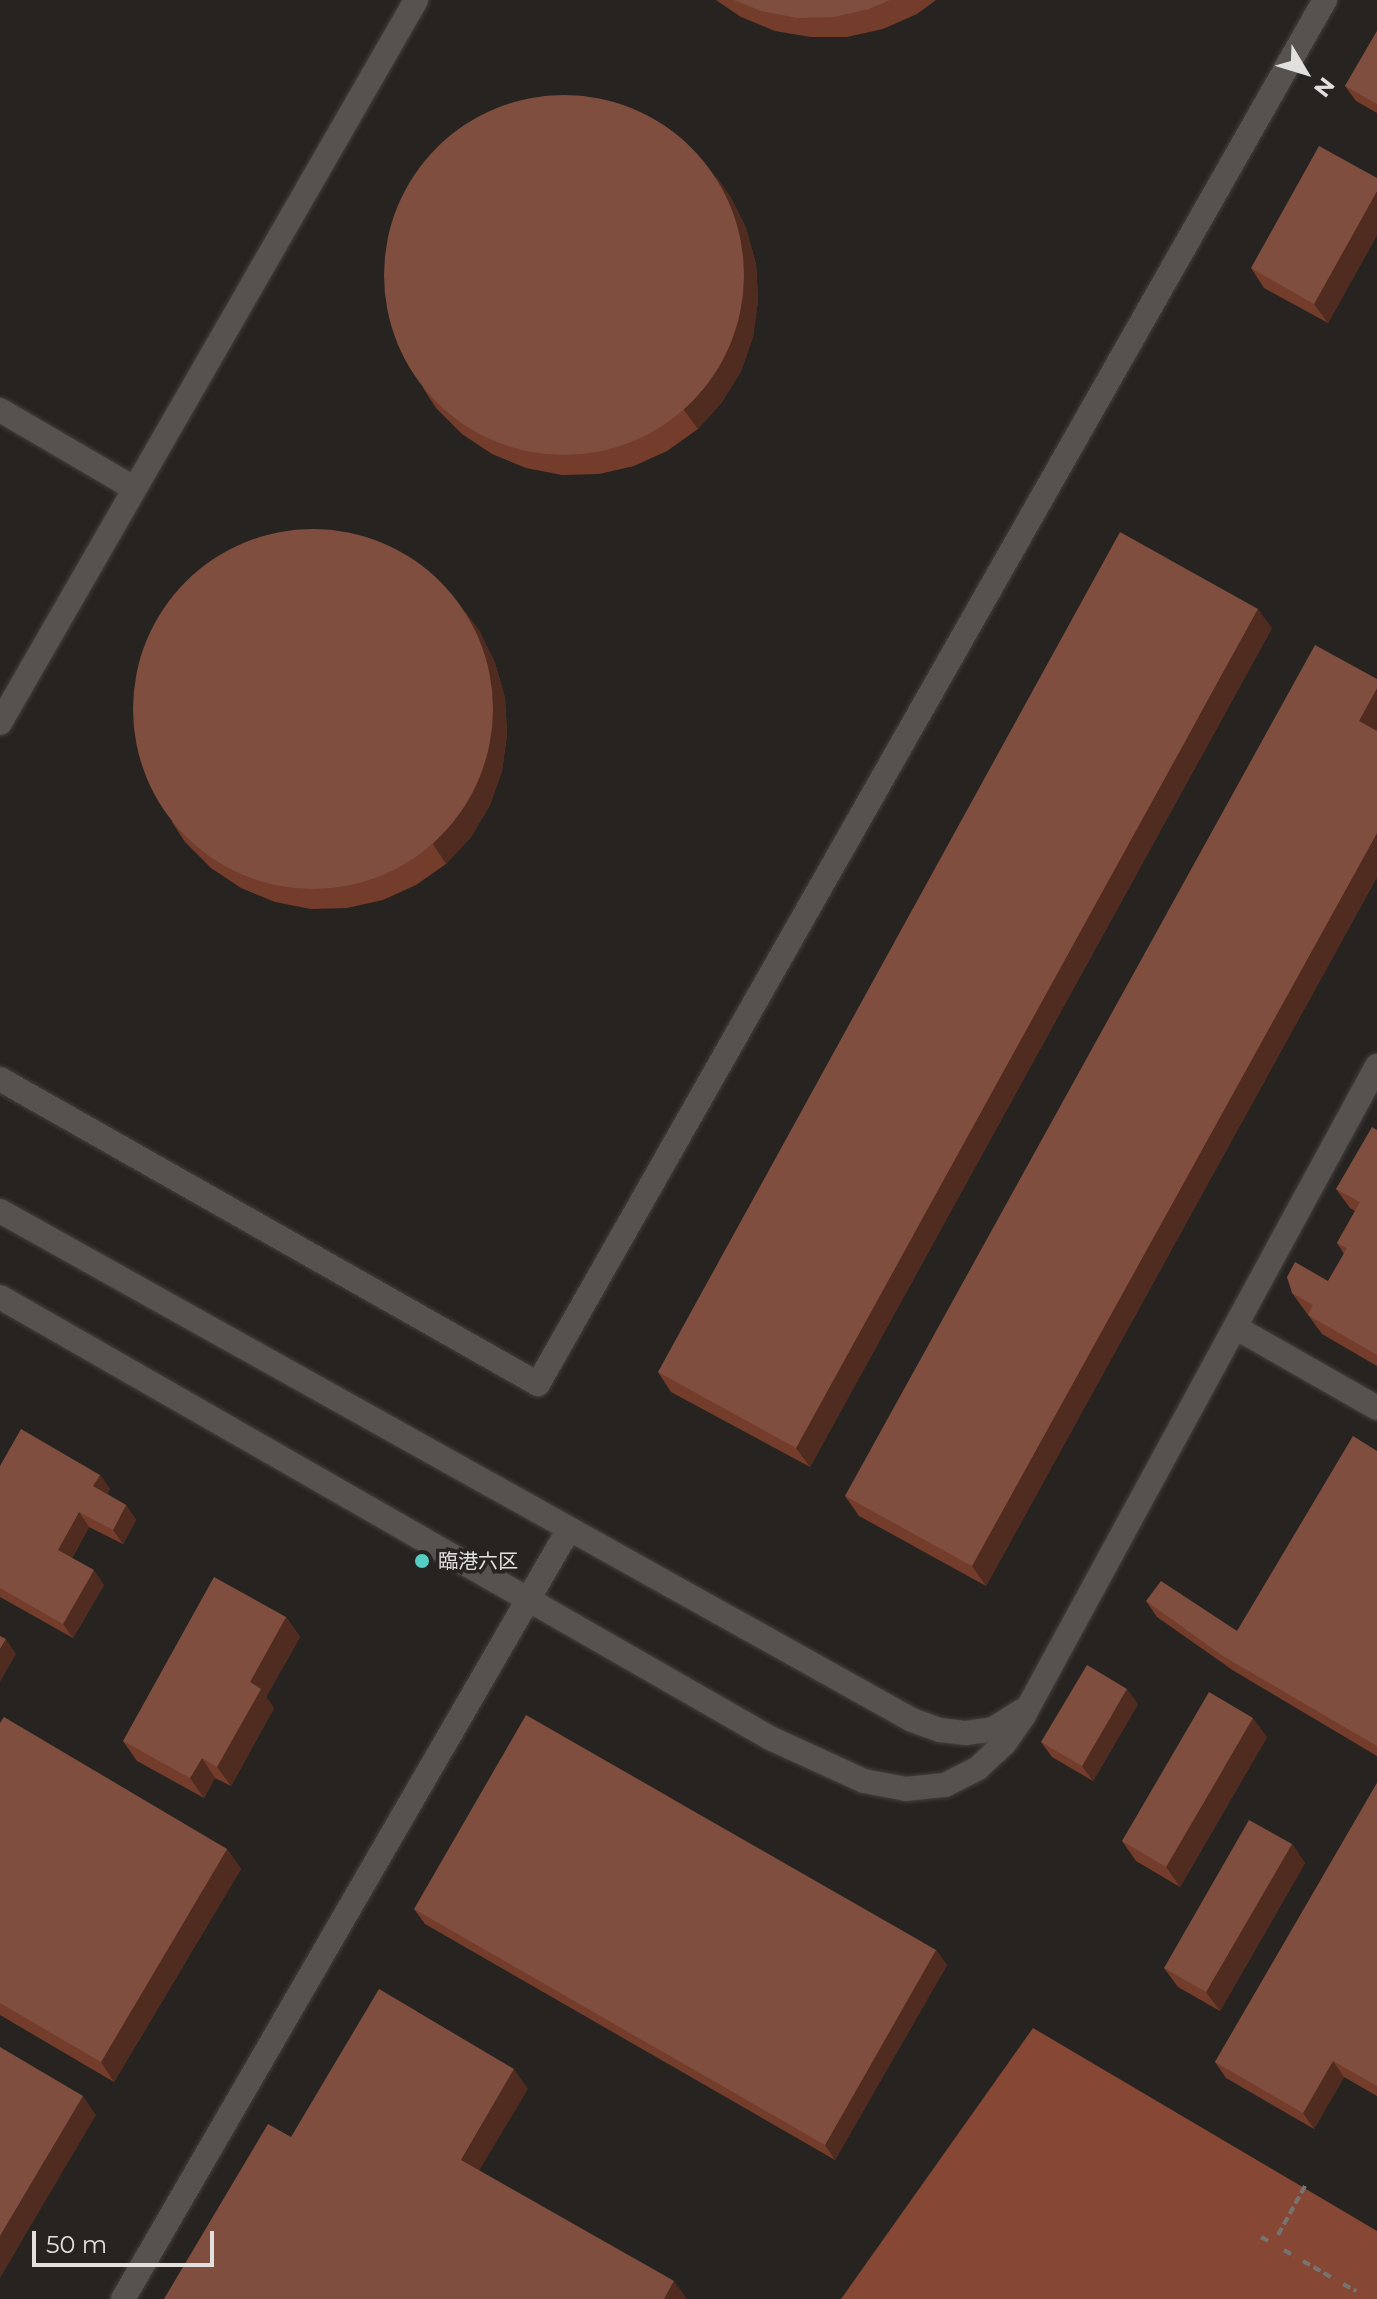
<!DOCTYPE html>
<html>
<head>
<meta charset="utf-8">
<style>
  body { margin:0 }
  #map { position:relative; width:1377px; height:2299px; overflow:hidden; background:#262321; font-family:Montserrat,"Noto Sans JP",sans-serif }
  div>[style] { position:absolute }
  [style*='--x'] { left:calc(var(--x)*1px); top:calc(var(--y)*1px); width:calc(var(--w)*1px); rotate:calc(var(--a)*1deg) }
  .water>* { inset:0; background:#864734 }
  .path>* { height:4px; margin-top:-2px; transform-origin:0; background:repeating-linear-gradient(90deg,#767371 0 8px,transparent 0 12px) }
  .roads { filter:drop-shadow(0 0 2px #423f3e) drop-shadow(0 0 2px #423f3e) }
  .minor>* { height:24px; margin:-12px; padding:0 12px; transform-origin:12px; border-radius:12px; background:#565250 }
  .wall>* { inset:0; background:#743c2b }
  .shaded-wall>* { inset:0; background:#502b1f }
  .building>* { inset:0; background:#804e3e }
  .round { border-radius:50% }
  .dots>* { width:22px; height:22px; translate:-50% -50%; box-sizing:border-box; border:4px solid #262321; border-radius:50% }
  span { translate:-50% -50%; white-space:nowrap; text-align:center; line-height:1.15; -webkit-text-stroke:7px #262321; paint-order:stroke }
  .poi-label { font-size:20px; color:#e2e0df }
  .left { translate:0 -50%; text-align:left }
  .north { position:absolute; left:1265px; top:32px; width:80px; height:80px; -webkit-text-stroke:6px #262321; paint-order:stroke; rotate:128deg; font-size:22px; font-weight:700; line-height:32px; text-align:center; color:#e2e0df }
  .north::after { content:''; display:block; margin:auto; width:28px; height:36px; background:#e2e0df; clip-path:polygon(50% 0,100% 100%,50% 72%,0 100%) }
  .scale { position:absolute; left:32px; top:2231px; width:182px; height:36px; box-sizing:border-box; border:4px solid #e2e0df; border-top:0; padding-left:10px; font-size:24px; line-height:28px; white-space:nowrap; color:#e2e0df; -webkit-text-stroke:6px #262321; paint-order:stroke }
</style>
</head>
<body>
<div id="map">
  <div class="water">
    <i style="clip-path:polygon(1033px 2028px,1377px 2231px,1377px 2299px,841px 2299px)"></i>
  </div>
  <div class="path">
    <i style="--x:1278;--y:2235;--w:58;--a:-61.2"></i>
    <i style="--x:1261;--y:2237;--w:10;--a:29"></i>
    <i style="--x:1284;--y:2250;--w:12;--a:31"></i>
    <i style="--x:1303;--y:2261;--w:36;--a:30"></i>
    <i style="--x:1343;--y:2284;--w:15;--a:28"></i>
  </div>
  <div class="roads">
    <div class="minor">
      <i style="--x:0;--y:410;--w:156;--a:30.3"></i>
      <i style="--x:0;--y:723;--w:834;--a:-60.08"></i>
      <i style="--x:0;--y:1079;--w:618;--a:29.55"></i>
      <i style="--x:538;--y:1384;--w:1592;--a:-60.38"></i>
      <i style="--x:0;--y:1211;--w:1044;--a:29.17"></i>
      <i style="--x:912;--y:1720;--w:30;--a:20"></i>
      <i style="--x:940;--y:1730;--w:26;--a:7"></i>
      <i style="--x:966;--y:1733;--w:27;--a:-8"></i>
      <i style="--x:993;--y:1729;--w:34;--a:-32"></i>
      <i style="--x:0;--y:1297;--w:887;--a:29.8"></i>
      <i style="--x:770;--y:1738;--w:103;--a:24.6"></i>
      <i style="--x:864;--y:1781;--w:43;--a:10.8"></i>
      <i style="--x:906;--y:1789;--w:39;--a:-6"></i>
      <i style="--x:945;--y:1785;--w:37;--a:-27"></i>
      <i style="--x:978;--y:1768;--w:35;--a:-43"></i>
      <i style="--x:1004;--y:1744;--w:35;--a:-55"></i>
      <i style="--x:1024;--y:1715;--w:739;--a:-61.46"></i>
      <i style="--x:1235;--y:1327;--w:163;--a:29.7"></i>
      <i style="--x:123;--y:2299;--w:890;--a:-59.92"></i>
    </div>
  </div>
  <div class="wall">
    <i style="clip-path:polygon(716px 0,936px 0,917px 14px,883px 29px,847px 37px,811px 37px,775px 31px,741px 17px)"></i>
    <i style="clip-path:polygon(1377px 31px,1377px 113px,1356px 101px,1345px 86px)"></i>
    <i style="clip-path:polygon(1377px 178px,1377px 235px,1328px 323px,1264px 288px,1251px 268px)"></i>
    <i style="clip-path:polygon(730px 196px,746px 228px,756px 264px,758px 300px,753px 337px,741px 371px,722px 402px,698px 429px,667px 451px,634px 466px,599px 474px,562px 475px,526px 468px,492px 454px,462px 434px,436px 408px,423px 388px)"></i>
    <i style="clip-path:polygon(1272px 628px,810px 1467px,671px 1392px,658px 1372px)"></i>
    <i style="clip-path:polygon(479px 630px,495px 663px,505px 698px,507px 734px,502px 771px,490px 805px,471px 837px,446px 864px,416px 885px,383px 900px,347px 908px,311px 909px,275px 902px,241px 888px,211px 868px,185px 842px,172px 822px)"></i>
    <i style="clip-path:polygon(1377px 679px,1377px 877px,986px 1586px,859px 1516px,845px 1496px)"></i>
    <i style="clip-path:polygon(1377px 1130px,1377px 1366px,1322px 1334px,1292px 1293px,1328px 1281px,1344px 1254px,1337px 1243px,1355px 1211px,1350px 1208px,1336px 1189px)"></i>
    <i style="clip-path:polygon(1377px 1451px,1377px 1756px,1234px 1671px,1157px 1617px,1146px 1601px,1237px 1631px)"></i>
    <i style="clip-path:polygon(0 1466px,100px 1475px,110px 1489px,107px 1494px,126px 1505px,136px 1520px,123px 1544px,89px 1527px,72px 1558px,104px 1585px,73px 1638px,0 1597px)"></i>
    <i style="clip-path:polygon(286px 1617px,300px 1637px,266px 1697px,274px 1708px,231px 1786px,215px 1778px,204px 1798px,137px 1761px,123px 1741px)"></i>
    <i style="clip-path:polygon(1138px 1704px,1093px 1781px,1052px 1757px,1041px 1742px)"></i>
    <i style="clip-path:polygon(0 1723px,227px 1849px,241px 1869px,114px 2082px,0 2015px)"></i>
    <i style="clip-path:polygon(1267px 1737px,1180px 1887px,1136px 1861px,1122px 1841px)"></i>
    <i style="clip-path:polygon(1377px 1783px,1377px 2096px,1344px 2077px,1314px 2129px,1226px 2078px,1215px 2062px)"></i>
    <i style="clip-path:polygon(1292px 1844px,1305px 1863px,1220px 2011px,1178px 1987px,1164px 1968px)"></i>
    <i style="clip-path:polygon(414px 1909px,936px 1950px,947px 1965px,835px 2160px,425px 1924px)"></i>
  </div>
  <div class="shaded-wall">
    <i style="clip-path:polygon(716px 176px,730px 196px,746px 228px,756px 264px,758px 300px,753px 337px,741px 371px,722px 402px,698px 429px,684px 410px)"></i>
    <i style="clip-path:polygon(1377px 191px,1377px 235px,1328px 323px,1314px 304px)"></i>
    <i style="clip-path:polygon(1258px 609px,1272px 628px,810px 1467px,796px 1448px)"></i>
    <i style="clip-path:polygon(465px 611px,479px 630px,495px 663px,505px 698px,507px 734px,502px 771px,490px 805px,471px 837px,446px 864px,433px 844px)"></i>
    <i style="clip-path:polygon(1377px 688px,1377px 733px,1359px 721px)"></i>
    <i style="clip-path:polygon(1377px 833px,1377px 877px,986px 1586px,972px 1566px)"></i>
    <i style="clip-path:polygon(100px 1475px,110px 1489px,103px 1501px,93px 1486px)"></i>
    <i style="clip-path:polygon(126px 1505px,136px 1520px,123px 1544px,113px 1530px)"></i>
    <i style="clip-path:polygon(79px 1512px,89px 1527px,68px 1564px,58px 1550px)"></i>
    <i style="clip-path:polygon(94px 1570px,104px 1585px,73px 1638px,63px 1624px)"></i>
    <i style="clip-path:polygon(286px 1617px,300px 1637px,266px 1697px,274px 1708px,231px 1786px,217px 1767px,250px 1682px)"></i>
    <i style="clip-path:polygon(6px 1639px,16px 1654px,0 1682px,0 1649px)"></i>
    <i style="clip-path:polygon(1127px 1689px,1138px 1704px,1093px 1781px,1082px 1766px)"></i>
    <i style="clip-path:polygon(1253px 1718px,1267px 1737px,1180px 1887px,1166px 1867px)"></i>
    <i style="clip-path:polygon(202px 1758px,215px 1778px,204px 1798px,190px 1778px)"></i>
    <i style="clip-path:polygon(1292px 1844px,1305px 1863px,1220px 2011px,1206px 1992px)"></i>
    <i style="clip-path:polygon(227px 1849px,241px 1869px,114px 2082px,101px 2062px)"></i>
    <i style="clip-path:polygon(936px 1950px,947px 1965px,835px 2160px,825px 2145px)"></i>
    <i style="clip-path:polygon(1333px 2061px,1344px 2077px,1314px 2129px,1303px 2113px)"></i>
    <i style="clip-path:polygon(514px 2069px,528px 2089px,474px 2179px,461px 2160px)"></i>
    <i style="clip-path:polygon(83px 2096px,96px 2115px,0 2278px,0 2236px)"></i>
    <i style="clip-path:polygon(674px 2281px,687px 2299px,664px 2299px)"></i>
  </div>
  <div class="building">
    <i style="clip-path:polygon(734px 0,890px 0,869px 9px,834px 17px,797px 18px,761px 11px)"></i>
    <i style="clip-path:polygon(1377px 31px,1377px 104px,1345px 86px)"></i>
    <i class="round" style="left:384px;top:95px;width:360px;height:360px"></i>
    <i style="clip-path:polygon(1319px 146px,1377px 178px,1377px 191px,1314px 304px,1251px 268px)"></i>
    <i class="round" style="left:133px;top:529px;width:360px;height:360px"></i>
    <i style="clip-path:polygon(1120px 532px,1258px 609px,796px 1448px,658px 1372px)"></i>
    <i style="clip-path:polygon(1315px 645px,1377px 679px,1377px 688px,1359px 721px,1377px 731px,1377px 833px,972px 1566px,845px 1496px)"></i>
    <i style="clip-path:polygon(1372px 1127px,1377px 1130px,1377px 1355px,1308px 1315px,1313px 1305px,1292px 1293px,1287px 1277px,1295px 1262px,1328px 1281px,1347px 1248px,1337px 1243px,1360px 1202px,1336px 1189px)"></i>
    <i style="clip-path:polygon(21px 1429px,100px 1475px,93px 1486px,126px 1505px,113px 1530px,79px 1512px,58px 1550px,94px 1570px,63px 1624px,0 1588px,0 1466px)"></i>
    <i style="clip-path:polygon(1353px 1436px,1377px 1451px,1377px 1746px,1223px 1656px,1146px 1601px,1161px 1581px,1237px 1631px)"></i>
    <i style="clip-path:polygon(214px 1577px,286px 1617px,250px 1682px,261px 1689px,217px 1767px,202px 1758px,190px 1778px,123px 1741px)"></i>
    <i style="clip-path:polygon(0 1636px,6px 1639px,0 1649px)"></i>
    <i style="clip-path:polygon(1087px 1665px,1127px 1689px,1082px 1766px,1041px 1742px)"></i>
    <i style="clip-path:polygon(1209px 1692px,1253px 1718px,1166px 1867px,1122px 1841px)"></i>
    <i style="clip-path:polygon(526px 1715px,936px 1950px,825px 2145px,414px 1909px)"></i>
    <i style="clip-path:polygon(4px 1717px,227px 1849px,101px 2062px,0 2003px,0 1723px)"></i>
    <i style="clip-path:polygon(1377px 1783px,1377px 2086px,1333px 2061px,1303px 2113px,1215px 2062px)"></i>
    <i style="clip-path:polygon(1249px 1820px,1292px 1844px,1206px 1992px,1164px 1968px)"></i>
    <i style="clip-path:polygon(379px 1989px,514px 2069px,461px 2160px,674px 2281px,664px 2299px,164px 2299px,268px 2124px,291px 2137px)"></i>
    <i style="clip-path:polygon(0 2047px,83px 2096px,0 2236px)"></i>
  </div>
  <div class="dots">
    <i style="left:422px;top:1561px;background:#55cec4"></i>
  </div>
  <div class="poi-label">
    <span class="left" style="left:438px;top:1561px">臨港六区</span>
  </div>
  <div class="north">N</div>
  <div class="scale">50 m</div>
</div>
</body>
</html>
